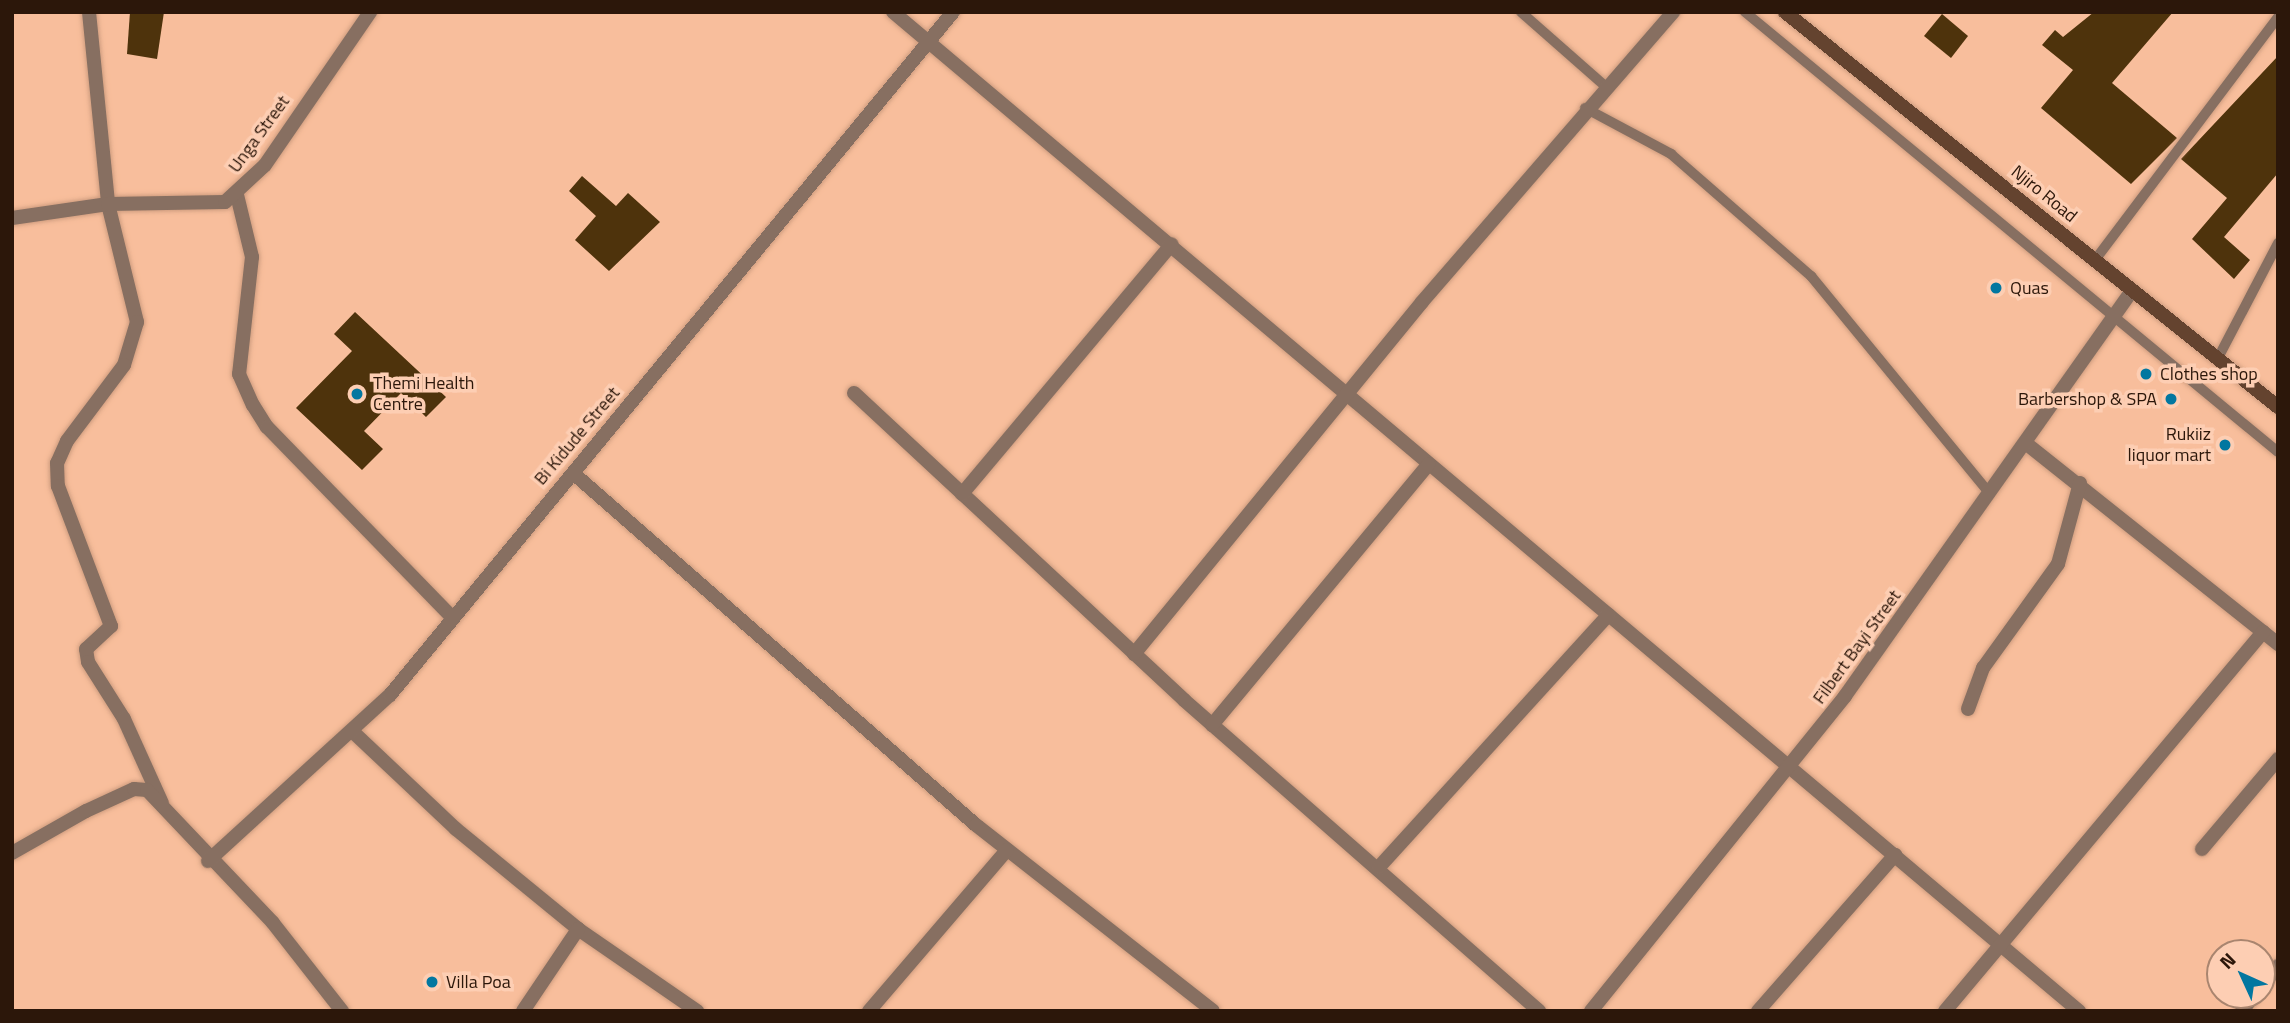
<!DOCTYPE html>
<html>
<head>
<meta charset="utf-8">
<style>
  body { margin:0 }
  #map { position:relative; width:2290px; height:1023px; overflow:hidden; background:#f8be9c; font-family:"Titillium Web",sans-serif }
  div>[style] { position:absolute }
  [style*='--x'] { left:calc(var(--x)*1px); top:calc(var(--y)*1px); width:calc(var(--w)*1px); rotate:calc(var(--a)*1deg) }
  .building>* { inset:0; background:#4e330c }
  .roads { filter:drop-shadow(0 0 2px #cf9d7f) drop-shadow(0 0 2px #cf9d7f) }
  .lane>* { height:10px; margin:-5px; padding:0 5px; transform-origin:5px; border-radius:5px; background:#876f61 }
  .street>* { height:14px; margin:-7px; padding:0 7px; transform-origin:7px; border-radius:7px; background:#876f61 }
  .secondary>* { height:14px; margin:-7px; padding:0 7px; transform-origin:7px; border-radius:7px; background:#64432f }
  .dots>* { width:19px; height:19px; translate:-50% -50%; box-sizing:border-box; border:4px solid #fdceb3; border-radius:50% }
  span { translate:-50% -50%; white-space:nowrap; text-align:center; line-height:1.15; -webkit-text-stroke:7px #fdceb3; paint-order:stroke }
  .street-label { font-size:18px; color:#2c170a }
  .poi-label { font-size:18px; color:#2c170a }
  .left { translate:0 -50%; text-align:left }
  .right { translate:-100% -50%; text-align:right }
  .frame { position:absolute; inset:0; border:14px solid #2c170a; pointer-events:none }
  .north { position:absolute; left:2206px; top:939px; width:70px; height:70px; box-sizing:border-box; background:#fdceb3; border:2px solid #a9856f; border-radius:50%; rotate:315deg; font-size:19px; font-weight:700; line-height:28px; text-align:center; color:#2c170a }
  .north::after { content:''; display:block; margin:auto; width:24px; height:32px; background:#0277a0; clip-path:polygon(50% 0,100% 100%,50% 72%,0 100%) }
</style>
</head>
<body>
<div id="map">
  <div class="building">
    <i style="clip-path:polygon(130px 12px,164px 12px,157px 59px,127px 54px)"></i>
    <i style="clip-path:polygon(2094px 12px,2173px 12px,2112px 83px,2177px 138px,2131px 184px,2041px 108px,2073px 70px,2042px 45px,2055px 30px,2063px 37px)"></i>
    <i style="clip-path:polygon(1942px 14px,1968px 36px,1951px 58px,1924px 36px)"></i>
    <i style="clip-path:polygon(2278px 56px,2278px 173px,2224px 237px,2250px 260px,2234px 279px,2192px 239px,2227px 198px,2181px 159px)"></i>
    <i style="clip-path:polygon(582px 176px,616px 206px,628px 193px,660px 222px,609px 271px,575px 240px,596px 216px,569px 191px)"></i>
    <i style="clip-path:polygon(355px 312px,446px 397px,426px 417px,401px 393px,364px 431px,383px 449px,362px 470px,296px 408px,352px 351px,334px 334px)"></i>
  </div>
  <div class="roads">
    <div class="lane">
      <i style="--x:1521;--y:12;--w:112;--a:41.4"></i>
      <i style="--x:1745;--y:12;--w:691;--a:39.54"></i>
      <i style="--x:1585;--y:108;--w:98;--a:28.1"></i>
      <i style="--x:1671;--y:154;--w:186;--a:41.1"></i>
      <i style="--x:1811;--y:276;--w:282;--a:50.6"></i>
      <i style="--x:2095;--y:260;--w:304;--a:-53"></i>
      <i style="--x:2218;--y:358;--w:130;--a:-62.4"></i>
    </div>
    <div class="street">
      <i style="--x:89;--y:12;--w:193;--a:84.3"></i>
      <i style="--x:108;--y:204;--w:122;--a:76.2"></i>
      <i style="--x:137;--y:322;--w:45;--a:106.8"></i>
      <i style="--x:124;--y:365;--w:95;--a:126.9"></i>
      <i style="--x:67;--y:441;--w:24;--a:114"></i>
      <i style="--x:57;--y:463;--w:23;--a:88"></i>
      <i style="--x:58;--y:486;--w:150;--a:69.3"></i>
      <i style="--x:111;--y:626;--w:34;--a:137"></i>
      <i style="--x:86;--y:649;--w:13;--a:81"></i>
      <i style="--x:88;--y:662;--w:67;--a:57.7"></i>
      <i style="--x:124;--y:719;--w:92;--a:65.7"></i>
      <i style="--x:893;--y:12;--w:1551;--a:40.11"></i>
      <i style="--x:237;--y:195;--w:64;--a:76.4"></i>
      <i style="--x:252;--y:257;--w:118;--a:96.3"></i>
      <i style="--x:239;--y:374;--w:34;--a:66"></i>
      <i style="--x:253;--y:405;--w:26;--a:58"></i>
      <i style="--x:267;--y:427;--w:267;--a:45.8"></i>
      <i style="--x:12;--y:218;--w:97;--a:-8.3"></i>
      <i style="--x:108;--y:204;--w:117;--a:-1"></i>
      <i style="--x:225;--y:202;--w:54;--a:-42.8"></i>
      <i style="--x:265;--y:165;--w:186;--a:-55.5"></i>
      <i style="--x:854;--y:393;--w:451;--a:42.9"></i>
      <i style="--x:1184;--y:700;--w:472;--a:41.2"></i>
      <i style="--x:2028;--y:445;--w:320;--a:38.5"></i>
      <i style="--x:573;--y:473;--w:535;--a:41.14"></i>
      <i style="--x:976;--y:825;--w:301;--a:38.1"></i>
      <i style="--x:962;--y:494;--w:326;--a:-50"></i>
      <i style="--x:1134;--y:654;--w:455;--a:-50.7"></i>
      <i style="--x:1422;--y:302;--w:384;--a:-49.1"></i>
      <i style="--x:1968;--y:709;--w:44;--a:-69.9"></i>
      <i style="--x:1983;--y:668;--w:128;--a:-54.2"></i>
      <i style="--x:2058;--y:564;--w:84;--a:-74.8"></i>
      <i style="--x:1212;--y:725;--w:339;--a:-50.3"></i>
      <i style="--x:353;--y:732;--w:141;--a:43.3"></i>
      <i style="--x:456;--y:829;--w:158;--a:39.3"></i>
      <i style="--x:578;--y:929;--w:145;--a:34.6"></i>
      <i style="--x:2202;--y:849;--w:118;--a:-49.8"></i>
      <i style="--x:12;--y:853;--w:85;--a:-29.6"></i>
      <i style="--x:86;--y:811;--w:53;--a:-24.6"></i>
      <i style="--x:134;--y:789;--w:13;--a:4"></i>
      <i style="--x:147;--y:790;--w:183;--a:46.5"></i>
      <i style="--x:273;--y:923;--w:112;--a:51.9"></i>
      <i style="--x:208;--y:861;--w:246;--a:-42.4"></i>
      <i style="--x:390;--y:695;--w:885;--a:-50.5"></i>
      <i style="--x:1379;--y:867;--w:341;--a:-47.7"></i>
      <i style="--x:2262;--y:986;--w:26;--a:-51"></i>
      <i style="--x:523;--y:1011;--w:99;--a:-56.1"></i>
      <i style="--x:869;--y:1011;--w:212;--a:-49.4"></i>
      <i style="--x:1591;--y:1011;--w:405;--a:-51.1"></i>
      <i style="--x:1845;--y:696;--w:497;--a:-54.7"></i>
      <i style="--x:1758;--y:1011;--w:208;--a:-48.7"></i>
      <i style="--x:1945;--y:1011;--w:495;--a:-50"></i>
      <i style="--x:2242;--y:1011;--w:20;--a:-53"></i>
    </div>
    <div class="secondary">
      <i style="--x:1785;--y:12;--w:632;--a:38.7"></i>
    </div>
  </div>
  <div class="dots">
    <i style="left:1996px;top:288px;background:#0277a0"></i>
    <i style="left:2146px;top:374px;background:#0277a0"></i>
    <i style="left:357px;top:394px;background:#0277a0"></i>
    <i style="left:2171px;top:399px;background:#0277a0"></i>
    <i style="left:2225px;top:445px;background:#0277a0"></i>
    <i style="left:432px;top:982px;background:#0277a0"></i>
  </div>
  <div class="street-label">
    <span style="left:259px;top:134px;rotate:-54deg">Unga Street</span>
    <span style="left:2044px;top:194px;rotate:39deg">Njiro Road</span>
    <span style="left:577px;top:436px;rotate:-50deg">Bi Kidude Street</span>
    <span style="left:1857px;top:647px;rotate:-54deg">Filbert Bayi Street</span>
  </div>
  <div class="poi-label">
    <span class="left" style="left:2010px;top:288px">Quas</span>
    <span class="left" style="left:2160px;top:374px">Clothes shop</span>
    <span class="left" style="left:373px;top:394px">Themi Health<br>Centre</span>
    <span class="right" style="left:2157px;top:399px">Barbershop &amp; SPA</span>
    <span class="right" style="left:2211px;top:445px">Rukiiz<br>liquor mart</span>
    <span class="left" style="left:446px;top:982px">Villa Poa</span>
  </div>
  <div class="frame"></div>
  <div class="north">N</div>
</div>
</body>
</html>
